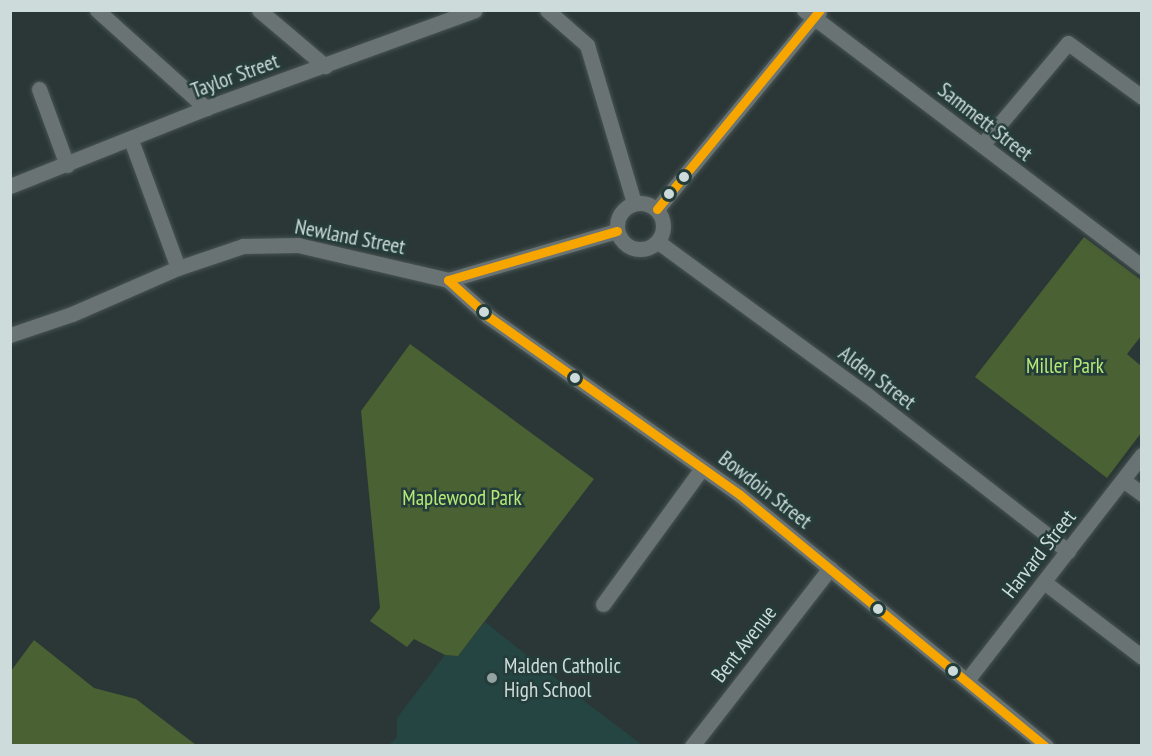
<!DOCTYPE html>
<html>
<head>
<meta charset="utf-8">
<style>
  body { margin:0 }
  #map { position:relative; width:1152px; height:756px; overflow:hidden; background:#2a3736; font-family:"PT Sans Narrow",sans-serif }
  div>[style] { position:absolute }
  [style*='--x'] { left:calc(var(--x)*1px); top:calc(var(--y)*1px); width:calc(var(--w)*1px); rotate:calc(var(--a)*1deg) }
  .built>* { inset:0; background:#254543 }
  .green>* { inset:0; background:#4a6133 }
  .roads { filter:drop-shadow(0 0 2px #475352) drop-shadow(0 0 2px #475352) }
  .minor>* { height:15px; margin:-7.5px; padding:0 7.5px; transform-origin:7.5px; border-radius:7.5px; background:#6a7373 }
  .minor>.ring { margin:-7.5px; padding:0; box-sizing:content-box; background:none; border:15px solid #6a7373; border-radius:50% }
  .bus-1>* { height:9px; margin:-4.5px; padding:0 4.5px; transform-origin:4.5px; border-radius:4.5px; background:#f7a600 }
  .dots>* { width:16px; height:16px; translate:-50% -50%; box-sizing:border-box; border:3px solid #243d3b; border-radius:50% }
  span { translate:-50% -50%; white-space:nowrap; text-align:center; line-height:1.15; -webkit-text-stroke:5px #243d3b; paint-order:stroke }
  .street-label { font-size:21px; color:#cddcda }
  .park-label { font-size:21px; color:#b4ea75 }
  .poi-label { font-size:21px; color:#cddcda }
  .left { translate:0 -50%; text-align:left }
  .frame { position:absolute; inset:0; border:12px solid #cddcda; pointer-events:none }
</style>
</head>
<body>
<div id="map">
  <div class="built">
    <i style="clip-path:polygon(485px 622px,583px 700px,642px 745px,388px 746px,397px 737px,397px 718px,445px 655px,458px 656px)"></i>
  </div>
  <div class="green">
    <i style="clip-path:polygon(1084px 237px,1141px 280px,1141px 336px,1127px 354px,1141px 366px,1141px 433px,1107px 478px,975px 377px)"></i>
    <i style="clip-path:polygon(410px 344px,594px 479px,458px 656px,445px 655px,414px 639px,407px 647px,370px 621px,380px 608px,361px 411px)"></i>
    <i style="clip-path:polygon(34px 640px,94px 688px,136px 699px,196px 745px,11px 745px,11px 671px)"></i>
  </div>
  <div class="roads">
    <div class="minor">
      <i style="--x:97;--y:10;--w:147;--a:42"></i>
      <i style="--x:259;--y:10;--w:87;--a:40.3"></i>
      <i style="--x:547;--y:10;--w:53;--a:41.2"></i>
      <i style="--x:587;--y:45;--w:165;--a:73.4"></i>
      <i style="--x:804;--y:10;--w:425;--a:37.2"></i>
      <i style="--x:39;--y:89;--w:81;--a:69.8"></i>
      <i style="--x:131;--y:140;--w:136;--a:69.8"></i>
      <i style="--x:982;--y:145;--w:133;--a:-49.9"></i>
      <i style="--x:1068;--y:43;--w:92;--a:36.1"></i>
      <i style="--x:10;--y:186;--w:211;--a:-21.7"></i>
      <i style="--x:206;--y:108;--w:286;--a:-20"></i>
      <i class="ring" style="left:617px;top:203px;width:31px;height:31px"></i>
      <i style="--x:657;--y:209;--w:255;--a:-50.6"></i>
      <i style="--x:658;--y:242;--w:258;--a:36.2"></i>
      <i style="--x:866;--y:394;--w:256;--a:37.9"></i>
      <i style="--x:448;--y:280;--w:55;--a:42.1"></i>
      <i style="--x:489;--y:317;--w:306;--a:35.3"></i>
      <i style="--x:739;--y:494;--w:397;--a:39.4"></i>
      <i style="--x:10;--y:335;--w:65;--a:-18.7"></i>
      <i style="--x:72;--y:314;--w:116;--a:-23.5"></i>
      <i style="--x:178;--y:268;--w:69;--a:-18.7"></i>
      <i style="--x:243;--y:246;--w:55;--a:-1"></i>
      <i style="--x:298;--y:245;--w:154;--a:13.1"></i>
      <i style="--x:448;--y:280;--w:176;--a:-16.2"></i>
      <i style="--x:1123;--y:480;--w:24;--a:36"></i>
      <i style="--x:1044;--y:582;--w:123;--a:37.4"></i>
      <i style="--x:603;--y:604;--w:168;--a:-53.9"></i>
      <i style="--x:968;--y:679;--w:284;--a:-52.2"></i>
      <i style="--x:692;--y:746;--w:225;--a:-52.2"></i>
    </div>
  </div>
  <div class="bus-1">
    <i style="--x:657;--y:209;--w:257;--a:-50.7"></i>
    <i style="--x:448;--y:280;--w:55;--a:42.1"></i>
    <i style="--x:489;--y:317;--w:306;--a:35.3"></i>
    <i style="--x:739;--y:494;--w:396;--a:39.5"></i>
    <i style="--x:448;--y:280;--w:176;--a:-16.2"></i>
  </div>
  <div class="dots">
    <i style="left:684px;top:177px;background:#cddcda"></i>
    <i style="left:669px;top:194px;background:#cddcda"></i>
    <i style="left:484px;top:312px;background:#cddcda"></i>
    <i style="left:575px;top:378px;background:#cddcda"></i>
    <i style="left:878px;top:609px;background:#cddcda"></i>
    <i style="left:953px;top:671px;background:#cddcda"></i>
    <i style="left:492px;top:678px;background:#94a2a1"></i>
  </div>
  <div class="street-label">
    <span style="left:235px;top:76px;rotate:-20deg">Taylor Street</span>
    <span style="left:985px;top:122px;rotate:38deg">Sammett Street</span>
    <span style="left:350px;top:237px;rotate:11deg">Newland Street</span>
    <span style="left:877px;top:378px;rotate:37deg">Alden Street</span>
    <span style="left:765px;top:490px;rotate:38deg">Bowdoin Street</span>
    <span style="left:1039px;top:554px;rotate:-52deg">Harvard Street</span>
    <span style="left:744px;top:644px;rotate:-52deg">Bent Avenue</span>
  </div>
  <div class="park-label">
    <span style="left:1065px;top:366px">Miller Park</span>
    <span style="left:462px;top:498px">Maplewood Park</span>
  </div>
  <div class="poi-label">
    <span class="left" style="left:504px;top:678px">Malden Catholic<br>High School</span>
  </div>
  <div class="frame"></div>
</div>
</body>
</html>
